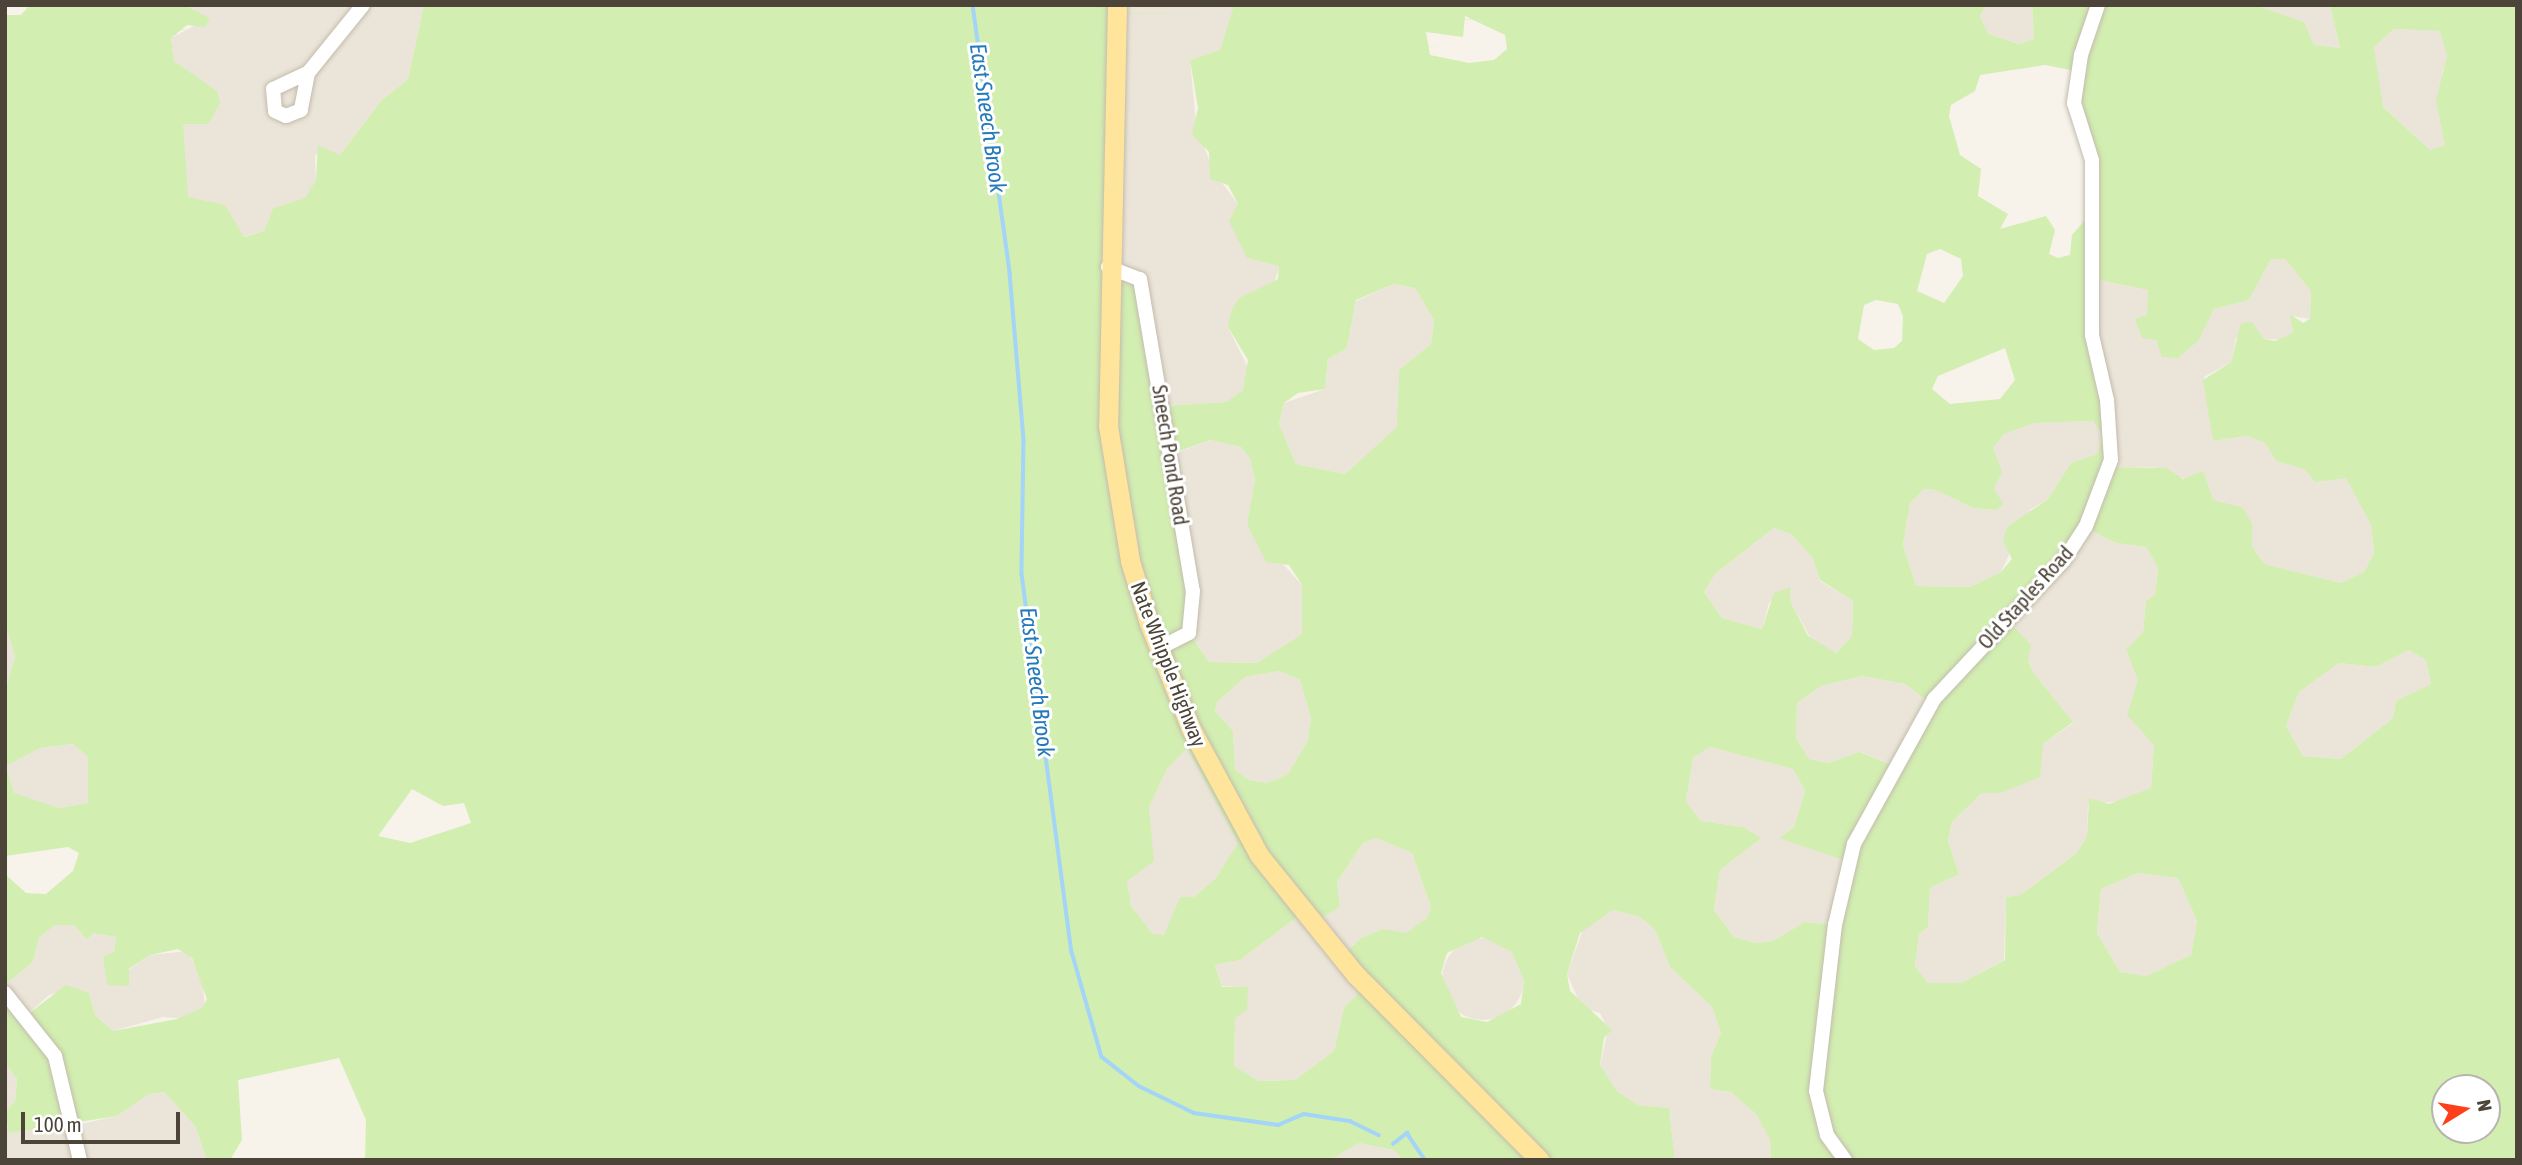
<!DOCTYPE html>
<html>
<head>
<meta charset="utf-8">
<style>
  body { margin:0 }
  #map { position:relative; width:2522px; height:1165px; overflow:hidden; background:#f7f3eb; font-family:"Asap Condensed",sans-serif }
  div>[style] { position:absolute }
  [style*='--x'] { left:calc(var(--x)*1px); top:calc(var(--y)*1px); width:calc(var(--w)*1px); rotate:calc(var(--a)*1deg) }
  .residential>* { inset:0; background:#ebe5d9 }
  .round { border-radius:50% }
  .green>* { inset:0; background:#d2eeb1 }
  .stream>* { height:3.5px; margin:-1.75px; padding:0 1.75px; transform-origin:1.75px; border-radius:1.75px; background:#a4d4f7 }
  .roads { filter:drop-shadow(0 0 2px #c3bcac) drop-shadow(0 0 2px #c3bcac) }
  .minor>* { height:14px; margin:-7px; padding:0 7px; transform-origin:7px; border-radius:7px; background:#fff }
  .major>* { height:19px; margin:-9.5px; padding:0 9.5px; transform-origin:9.5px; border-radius:9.5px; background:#ffe49c }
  span { translate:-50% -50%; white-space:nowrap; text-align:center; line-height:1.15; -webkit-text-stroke:6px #fff; paint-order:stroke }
  .street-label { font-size:21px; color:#4c4438 }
  .water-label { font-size:23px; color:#257aba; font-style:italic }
  .frame { position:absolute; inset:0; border:7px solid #4c4438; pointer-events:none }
  .north { position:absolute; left:2431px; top:1074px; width:70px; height:70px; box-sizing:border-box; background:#fff; border:2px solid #b7b4af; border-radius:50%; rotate:79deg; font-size:19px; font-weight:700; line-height:28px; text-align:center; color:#4c4438 }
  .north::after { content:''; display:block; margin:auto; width:24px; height:32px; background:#ff3e1a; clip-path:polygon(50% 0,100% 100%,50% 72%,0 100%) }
  .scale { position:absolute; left:21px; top:1112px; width:159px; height:32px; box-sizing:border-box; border:4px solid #4c4438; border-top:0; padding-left:9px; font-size:21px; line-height:24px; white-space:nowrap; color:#4c4438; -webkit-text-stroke:5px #fff; paint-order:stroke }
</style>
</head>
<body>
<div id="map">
  <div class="residential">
    <i style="clip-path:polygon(184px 5px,424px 5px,408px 79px,381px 101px,340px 155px,325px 149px,315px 156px,316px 180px,306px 198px,273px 208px,264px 231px,243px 237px,199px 224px,131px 117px,216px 91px,174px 61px,171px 38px,209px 18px)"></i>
    <i style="clip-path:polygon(1115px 5px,1234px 6px,1220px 50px,1190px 60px,1196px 124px,1213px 171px,1238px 204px,1247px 258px,1280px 266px,1273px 285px,1239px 298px,1228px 327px,1248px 368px,1243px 390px,1226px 402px,1166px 406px,1109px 283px)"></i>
    <i style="clip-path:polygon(1986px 5px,2032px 5px,2034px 39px,2019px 44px,1988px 34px,1980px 16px)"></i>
    <i style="clip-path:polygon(2255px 5px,2330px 5px,2340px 48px,2314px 45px,2303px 22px)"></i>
    <i style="clip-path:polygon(2394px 29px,2440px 31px,2448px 56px,2442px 73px,2445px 145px,2430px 150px,2382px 106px,2374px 47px)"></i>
    <i style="clip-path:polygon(2271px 259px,2285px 259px,2311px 291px,2310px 319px,2291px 316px,2293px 333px,2285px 340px,2264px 339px,2253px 326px,2236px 338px,2231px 362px,2204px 377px,2213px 441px,2247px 436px,2265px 443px,2276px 461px,2305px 469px,2315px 482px,2346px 477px,2371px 525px,2374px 553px,2364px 572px,2341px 583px,2264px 564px,2252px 546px,2252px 524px,2213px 500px,2206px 487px,2154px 467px,2112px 467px,2092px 279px,2148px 290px,2156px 340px,2177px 358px,2199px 340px,2214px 309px,2249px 300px)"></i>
    <i style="clip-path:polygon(1394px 284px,1415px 288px,1434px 320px,1431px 344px,1399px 370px,1398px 427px,1345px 474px,1296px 464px,1279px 424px,1284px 403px,1325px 389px,1328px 359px,1347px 348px,1356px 301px)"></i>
    <i style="clip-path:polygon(2093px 421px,2103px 436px,2097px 454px,2071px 463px,2048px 499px,2030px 510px,2001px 572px,1970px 587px,1916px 586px,1903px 545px,1910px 503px,1924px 489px,1936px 490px,1973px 508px,1995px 510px,2004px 504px,1994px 489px,1993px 448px,2004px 434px,2035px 423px)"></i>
    <i style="clip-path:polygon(1210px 440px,1241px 447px,1250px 459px,1255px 480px,1247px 525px,1302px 585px,1302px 634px,1257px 663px,1209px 662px,1190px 634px,1174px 454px)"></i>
    <i style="clip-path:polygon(1774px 528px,1791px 534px,1812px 557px,1820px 581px,1853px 601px,1852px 636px,1836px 653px,1814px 645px,1790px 600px,1791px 588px,1769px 603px,1762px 629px,1722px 618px,1704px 592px,1716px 573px)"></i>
    <i style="clip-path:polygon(2088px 529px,2116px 543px,2146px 547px,2158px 568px,2155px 595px,2146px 601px,2143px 632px,2126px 651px,2139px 680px,2133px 717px,2154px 745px,2151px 788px,2135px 799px,2088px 805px,2087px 836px,2077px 853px,2020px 895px,2006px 897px,2004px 960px,1961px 983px,1928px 983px,1915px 966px,1919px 934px,1928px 927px,1930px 888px,1959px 874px,1948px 841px,1952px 822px,1982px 793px,2001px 793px,2039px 764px,2043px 744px,2073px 723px,2035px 675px,2010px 622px)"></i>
    <i style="clip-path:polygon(5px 623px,15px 657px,5px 692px)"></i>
    <i style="clip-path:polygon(2409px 650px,2426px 660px,2431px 684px,2396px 701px,2393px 718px,2341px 759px,2303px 756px,2286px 726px,2299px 692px,2339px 663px,2376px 667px)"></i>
    <i style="clip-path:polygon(1279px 671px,1300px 680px,1311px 718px,1308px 740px,1288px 774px,1267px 783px,1249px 780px,1235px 770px,1233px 731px,1215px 711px,1217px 702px,1245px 677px)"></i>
    <i style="clip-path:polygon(1862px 676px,1905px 684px,1932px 703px,1894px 766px,1861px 752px,1828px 763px,1809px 759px,1796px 738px,1797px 703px,1821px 686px)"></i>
    <i style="clip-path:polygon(73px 744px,88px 757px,88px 803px,59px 808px,14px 794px,6px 766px,40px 748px)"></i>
    <i style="clip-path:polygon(1187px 747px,1239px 843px,1216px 878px,1194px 897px,1180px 897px,1164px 936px,1153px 934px,1131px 906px,1127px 881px,1152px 850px,1149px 807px,1167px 769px)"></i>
    <i style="clip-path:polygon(1710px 747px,1793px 769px,1805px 791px,1794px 827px,1780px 837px,1849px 862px,1834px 925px,1804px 922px,1773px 941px,1756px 943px,1734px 937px,1714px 910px,1720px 870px,1760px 838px,1743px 827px,1701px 821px,1686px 803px,1693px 758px)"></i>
    <i style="clip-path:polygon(1376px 838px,1412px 853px,1431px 907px,1427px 918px,1406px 934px,1383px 929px,1361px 938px,1339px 957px,1362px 989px,1344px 1008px,1334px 1051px,1295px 1080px,1257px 1081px,1234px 1066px,1235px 1018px,1248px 988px,1222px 986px,1215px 965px,1240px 960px,1300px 915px,1310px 924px,1340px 907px,1337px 882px,1363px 843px)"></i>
    <i style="clip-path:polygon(2138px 873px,2178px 878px,2197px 921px,2191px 955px,2146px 976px,2120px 972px,2097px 933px,2101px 889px)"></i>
    <i style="clip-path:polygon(1613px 910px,1640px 917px,1655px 930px,1670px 967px,1712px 1007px,1721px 1033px,1711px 1057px,1710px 1089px,1731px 1092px,1756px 1114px,1770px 1138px,1771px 1160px,1675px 1160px,1669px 1108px,1637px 1105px,1617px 1091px,1600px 1066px,1608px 1029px,1600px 1013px,1582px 1008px,1567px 974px,1585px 924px)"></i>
    <i style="clip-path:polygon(55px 925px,74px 925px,87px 940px,93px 933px,116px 937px,114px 953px,103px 957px,108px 985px,150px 955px,187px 951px,202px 977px,205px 1006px,186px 1019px,163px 1017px,113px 1031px,95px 1015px,89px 993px,73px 989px,49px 995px,27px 1015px,5px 985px,33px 962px,39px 938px)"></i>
    <i class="round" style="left:1442px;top:938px;width:82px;height:82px"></i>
    <i style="clip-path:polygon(5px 1063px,17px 1079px,15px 1101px,5px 1112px)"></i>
    <i style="clip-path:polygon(164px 1092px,195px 1126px,207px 1160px,5px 1160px,5px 1119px,10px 1133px,67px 1121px,72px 1126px,117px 1116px,149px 1094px)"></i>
    <i style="clip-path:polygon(1359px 1143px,1394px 1150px,1403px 1160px,1330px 1160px)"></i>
  </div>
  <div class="green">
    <i style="clip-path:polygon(evenodd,30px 5px,184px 5px,210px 18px,205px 27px,187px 25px,171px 38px,174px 61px,217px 91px,220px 103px,208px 124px,183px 124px,188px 197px,225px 205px,244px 237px,264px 231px,273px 208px,305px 198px,316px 180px,318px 145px,340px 155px,381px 101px,408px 79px,424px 5px,1115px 5px,1109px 283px,1135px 285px,1166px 406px,1226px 402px,1243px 390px,1248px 360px,1228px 327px,1231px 311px,1239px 298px,1278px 279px,1279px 266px,1247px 258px,1229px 221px,1238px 204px,1228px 185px,1210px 179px,1209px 152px,1192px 134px,1198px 108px,1190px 60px,1220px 50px,1234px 5px,1986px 5px,1980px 16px,1988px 34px,2019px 44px,2034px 39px,2032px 5px,2255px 5px,2304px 22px,2314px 45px,2340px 48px,2330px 5px,2517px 5px,2517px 1160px,1846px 1160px,1841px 1153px,1831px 1160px,1771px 1160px,1770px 1139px,1756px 1114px,1731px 1092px,1710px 1089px,1711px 1057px,1721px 1033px,1712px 1007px,1670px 967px,1655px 930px,1640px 917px,1613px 910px,1580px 933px,1567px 974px,1570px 991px,1612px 1030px,1604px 1038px,1600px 1065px,1617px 1091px,1638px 1105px,1669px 1108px,1675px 1160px,1403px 1160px,1394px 1150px,1359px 1143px,1330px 1160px,365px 1160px,366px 1120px,339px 1058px,238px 1080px,242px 1140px,230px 1160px,207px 1160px,195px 1126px,164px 1092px,149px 1094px,117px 1116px,9px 1133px,5px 1112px,15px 1101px,17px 1079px,5px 1063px,5px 991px,27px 1015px,66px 985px,89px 993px,95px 1015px,113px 1031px,177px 1019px,202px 1008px,207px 999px,192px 958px,178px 949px,150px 955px,129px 969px,129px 986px,107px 985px,103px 957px,114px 952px,116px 937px,93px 933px,87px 940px,74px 925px,55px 925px,39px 938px,33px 962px,5px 985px,5px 874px,26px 893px,46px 894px,73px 871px,79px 853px,68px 847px,5px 856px,5px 692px,15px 657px,5px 623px,5px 15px,21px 15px,30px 5px,1465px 16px,1505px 35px,1507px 49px,1494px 60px,1469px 63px,1430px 55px,1426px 32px,1463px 37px,1465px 16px,30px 5px,2394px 29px,2440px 31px,2447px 56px,2436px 100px,2445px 145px,2430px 150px,2383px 107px,2374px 47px,2394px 29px,30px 5px,2045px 65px,2076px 71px,2094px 219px,2085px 220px,2072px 235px,2070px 255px,2058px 258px,2049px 254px,2055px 230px,2046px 216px,2000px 229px,2008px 214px,1978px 196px,1981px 169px,1960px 155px,1949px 116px,1951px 105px,1975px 91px,1980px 75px,2045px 65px,30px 5px,1940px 249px,1961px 259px,1963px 276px,1944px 303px,1917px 291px,1927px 254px,1940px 249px,30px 5px,2271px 259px,2285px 259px,2311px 291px,2310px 319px,2303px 323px,2290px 314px,2293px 333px,2275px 341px,2264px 339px,2252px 322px,2241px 323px,2231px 362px,2203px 380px,2213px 441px,2247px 436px,2265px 443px,2276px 461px,2304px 469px,2315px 482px,2346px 478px,2371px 525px,2374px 553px,2364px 572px,2341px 583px,2264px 564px,2252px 546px,2252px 524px,2243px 508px,2213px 500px,2203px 471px,2183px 479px,2167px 468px,2112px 467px,2093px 279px,2148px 290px,2147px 315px,2135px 319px,2142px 338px,2156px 340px,2162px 357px,2178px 358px,2199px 340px,2214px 309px,2249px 300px,2271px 259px,30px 5px,1394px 284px,1415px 288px,1434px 320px,1431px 344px,1399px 370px,1397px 427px,1345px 474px,1296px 464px,1279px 424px,1284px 403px,1298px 393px,1325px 389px,1328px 359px,1347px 348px,1356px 300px,1394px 284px,30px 5px,1876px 300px,1898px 304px,1903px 316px,1902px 341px,1894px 348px,1874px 350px,1858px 339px,1864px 305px,1876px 300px,30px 5px,2005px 348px,2015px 380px,2000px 399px,1950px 404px,1932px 389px,1938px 376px,2005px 348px,30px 5px,2093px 421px,2103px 436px,2097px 454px,2071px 463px,2048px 499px,2007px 527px,2003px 541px,2012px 559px,2001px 572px,1970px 587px,1916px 586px,1903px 545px,1910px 503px,1924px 489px,1936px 490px,1973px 508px,1995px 510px,2004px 504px,1994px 489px,2002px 471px,1993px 448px,2004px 434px,2035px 423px,2093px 421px,30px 5px,1210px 440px,1241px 447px,1250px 459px,1255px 480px,1247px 524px,1266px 562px,1289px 565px,1302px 585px,1302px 634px,1257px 663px,1209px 662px,1190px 634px,1174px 453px,1210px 440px,30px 5px,1774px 528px,1791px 534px,1812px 557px,1820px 580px,1853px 601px,1852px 636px,1836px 653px,1808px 636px,1790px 600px,1791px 587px,1774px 593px,1762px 629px,1722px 618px,1704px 592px,1716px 573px,1774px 528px,30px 5px,2088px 529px,2116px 543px,2146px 547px,2158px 568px,2155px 595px,2146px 601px,2143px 632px,2126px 650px,2138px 680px,2127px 715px,2154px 745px,2151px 788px,2109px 804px,2089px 798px,2087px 836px,2077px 853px,2020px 895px,2006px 897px,2005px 960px,1961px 983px,1928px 983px,1915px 966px,1919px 934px,1928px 927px,1930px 888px,1959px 874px,1948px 841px,1952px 822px,1982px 793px,2001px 793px,2040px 777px,2043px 744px,2073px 722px,2035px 675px,2028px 661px,2031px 645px,2010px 623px,2088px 529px,30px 5px,2409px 650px,2426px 660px,2431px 684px,2396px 701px,2393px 718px,2341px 759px,2303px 756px,2286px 726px,2299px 692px,2339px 663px,2376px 667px,2409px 650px,30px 5px,1279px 671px,1300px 680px,1311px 718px,1308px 740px,1288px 774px,1267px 783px,1249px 780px,1235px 770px,1233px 731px,1215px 711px,1217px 702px,1245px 677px,1279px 671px,30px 5px,1862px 676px,1905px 684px,1932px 704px,1894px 766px,1860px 752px,1828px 763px,1809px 759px,1796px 738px,1797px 703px,1821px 686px,1862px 676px,30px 5px,73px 744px,88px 757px,88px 803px,59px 808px,14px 793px,6px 766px,40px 748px,73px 744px,30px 5px,1710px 747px,1793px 769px,1805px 791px,1794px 827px,1779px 838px,1849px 862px,1834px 925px,1804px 922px,1773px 941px,1756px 943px,1734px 937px,1714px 910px,1720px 870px,1761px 838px,1743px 827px,1701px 821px,1686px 802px,1693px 758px,1710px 747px,30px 5px,1187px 748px,1238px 843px,1216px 878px,1194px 897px,1180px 897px,1164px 935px,1153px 934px,1131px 906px,1127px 881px,1154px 861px,1149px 807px,1167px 769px,1187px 748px,30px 5px,412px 789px,443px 806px,464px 803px,471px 823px,410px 843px,378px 836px,412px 789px,30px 5px,1376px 838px,1412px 853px,1431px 907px,1427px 918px,1406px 933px,1383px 929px,1361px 938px,1340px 957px,1362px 989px,1344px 1008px,1334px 1051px,1295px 1080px,1258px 1081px,1234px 1066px,1235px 1018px,1247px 1010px,1248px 987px,1222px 987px,1215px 965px,1240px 960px,1300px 915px,1310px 925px,1340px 907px,1337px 882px,1363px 843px,1376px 838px,30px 5px,2138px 873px,2178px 878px,2197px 921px,2191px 955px,2146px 976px,2120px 972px,2097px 933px,2101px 889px,2138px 873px,30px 5px,1482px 937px,1512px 952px,1524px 980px,1521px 1004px,1487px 1022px,1461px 1017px,1441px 973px,1447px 953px,1482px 937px,30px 5px,2445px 1088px,2487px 1088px,2487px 1130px,2445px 1130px,2445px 1088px)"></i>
  </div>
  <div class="stream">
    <i style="--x:973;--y:5;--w:271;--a:82.1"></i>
    <i style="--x:1010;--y:273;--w:168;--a:85.2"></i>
    <i style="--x:1024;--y:440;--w:134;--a:90.9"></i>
    <i style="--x:1022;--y:574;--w:381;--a:82.5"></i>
    <i style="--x:1072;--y:952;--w:109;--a:74.1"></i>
    <i style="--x:1102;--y:1057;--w:47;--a:38.1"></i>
    <i style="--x:1139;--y:1086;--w:61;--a:26.1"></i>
    <i style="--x:1194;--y:1113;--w:85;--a:8.1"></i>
    <i style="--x:1278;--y:1125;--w:28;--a:-23"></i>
    <i style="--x:1304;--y:1114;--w:47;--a:8.7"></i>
    <i style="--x:1350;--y:1121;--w:32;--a:26"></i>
    <i style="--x:1393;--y:1144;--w:18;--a:-38"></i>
    <i style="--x:1407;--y:1133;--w:32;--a:56"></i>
  </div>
  <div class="roads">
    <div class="minor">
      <i style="--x:308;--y:73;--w:38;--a:101"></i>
      <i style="--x:301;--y:110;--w:16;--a:158"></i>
      <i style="--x:286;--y:116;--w:12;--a:-156"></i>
      <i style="--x:275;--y:111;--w:22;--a:-95"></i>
      <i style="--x:273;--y:89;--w:38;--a:-25"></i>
      <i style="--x:308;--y:73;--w:87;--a:-51"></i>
      <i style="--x:1108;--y:267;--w:34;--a:21"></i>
      <i style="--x:1140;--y:279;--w:316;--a:80.4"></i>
      <i style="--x:1193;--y:591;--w:42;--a:95.4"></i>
      <i style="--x:1189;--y:633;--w:34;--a:153"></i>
      <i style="--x:5;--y:993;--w:80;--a:51.6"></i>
      <i style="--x:55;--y:1056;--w:107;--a:76.5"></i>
      <i style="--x:1845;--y:1160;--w:31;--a:-126"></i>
      <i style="--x:1827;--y:1135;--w:45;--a:-104"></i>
      <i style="--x:1816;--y:1091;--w:167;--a:-83.5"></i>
      <i style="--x:1835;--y:925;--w:83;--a:-76.8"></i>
      <i style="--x:1854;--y:844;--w:166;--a:-61.1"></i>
      <i style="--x:1934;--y:699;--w:190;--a:-46.9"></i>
      <i style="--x:2064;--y:560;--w:40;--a:-57.1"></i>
      <i style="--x:2086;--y:526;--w:71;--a:-69.3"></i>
      <i style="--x:2111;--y:460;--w:60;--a:-93.8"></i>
      <i style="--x:2107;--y:400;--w:67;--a:-103"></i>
      <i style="--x:2092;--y:335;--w:175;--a:-90"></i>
      <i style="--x:2092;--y:160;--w:60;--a:-107.5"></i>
      <i style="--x:2074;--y:103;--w:49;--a:-81.7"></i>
      <i style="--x:2081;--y:55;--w:53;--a:-71.2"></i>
    </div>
    <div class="major">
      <i style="--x:1117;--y:5;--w:421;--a:91.2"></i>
      <i style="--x:1108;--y:426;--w:137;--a:80.7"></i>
      <i style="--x:1130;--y:561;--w:65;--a:73"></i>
      <i style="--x:1149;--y:623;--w:114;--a:68.4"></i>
      <i style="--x:1191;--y:729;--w:143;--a:61.6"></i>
      <i style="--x:1259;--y:855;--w:154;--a:51.1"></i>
      <i style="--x:1356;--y:975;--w:261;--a:45.2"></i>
    </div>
  </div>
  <div class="street-label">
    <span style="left:1171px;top:455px;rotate:81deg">Sneech Pond Road</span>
    <span style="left:2025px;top:597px;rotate:-48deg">Old Staples Road</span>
    <span style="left:1169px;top:664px;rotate:69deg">Nate Whipple Highway</span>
  </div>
  <div class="water-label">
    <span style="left:988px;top:118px;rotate:82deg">East Sneech Brook</span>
    <span style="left:1037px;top:682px;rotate:83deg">East Sneech Brook</span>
  </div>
  <div class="frame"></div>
  <div class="north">N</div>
  <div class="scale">100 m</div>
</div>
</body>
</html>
